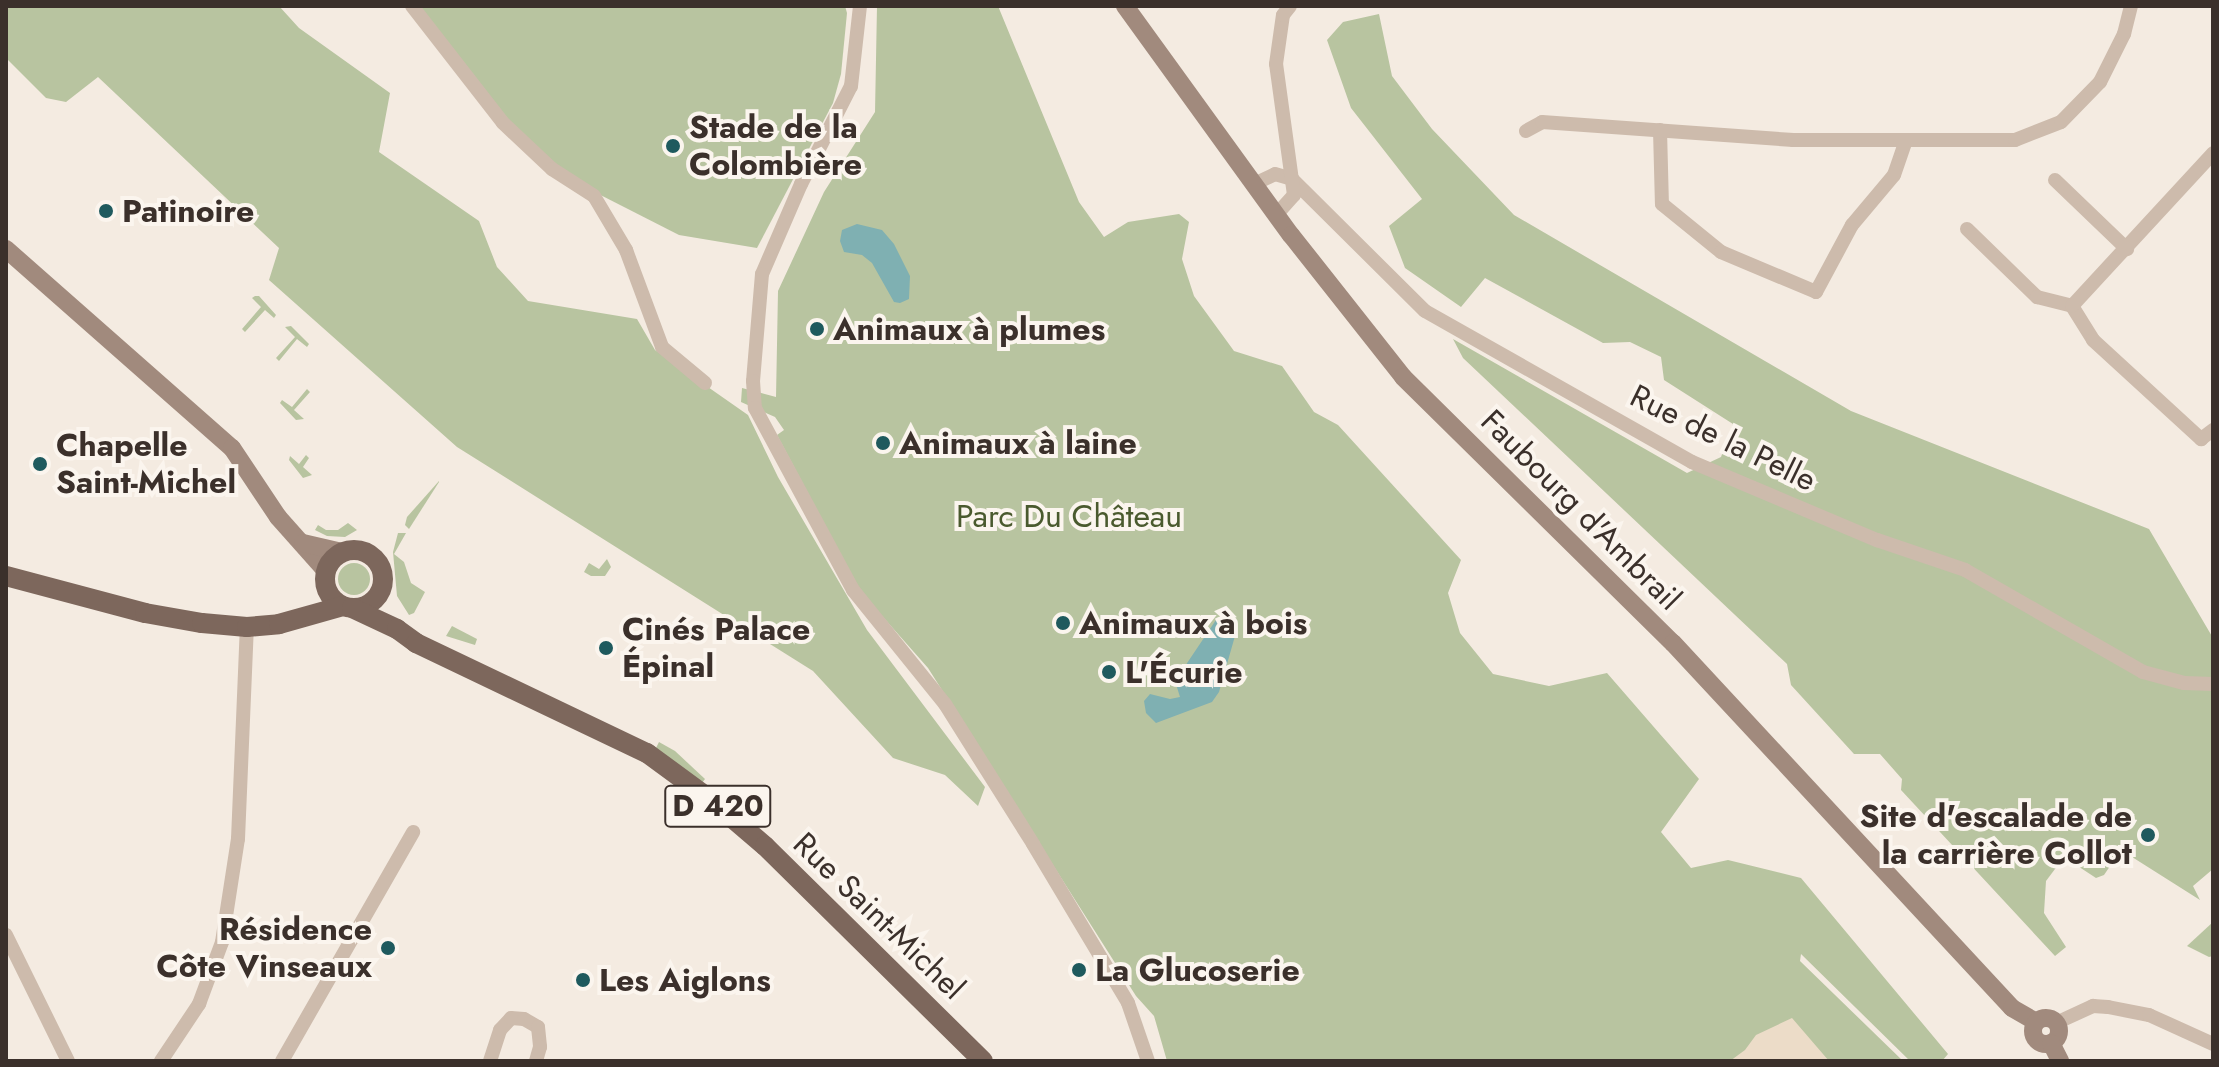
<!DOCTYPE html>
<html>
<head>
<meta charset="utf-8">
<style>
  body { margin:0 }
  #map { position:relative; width:2219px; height:1067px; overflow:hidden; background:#f4ebe1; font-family:Jost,sans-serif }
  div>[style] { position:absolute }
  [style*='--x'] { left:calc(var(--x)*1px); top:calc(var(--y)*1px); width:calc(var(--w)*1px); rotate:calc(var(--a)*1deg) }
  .green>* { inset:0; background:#b8c4a0 }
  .round { border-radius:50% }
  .plaza>* { inset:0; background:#ecdcc8 }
  .water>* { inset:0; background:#7fb0b2 }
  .street>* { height:14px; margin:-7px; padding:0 7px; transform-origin:7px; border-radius:7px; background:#cdbbac }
  .secondary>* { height:18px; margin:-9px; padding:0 9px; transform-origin:9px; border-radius:9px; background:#a18a7d }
  .secondary>.ring { margin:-9px; padding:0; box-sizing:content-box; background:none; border:18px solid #a18a7d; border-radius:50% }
  .primary>* { height:20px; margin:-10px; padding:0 10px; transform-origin:10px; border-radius:10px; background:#7d675c }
  .primary>.ring { margin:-10px; padding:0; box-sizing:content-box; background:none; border:20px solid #7d675c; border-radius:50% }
  .dots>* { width:22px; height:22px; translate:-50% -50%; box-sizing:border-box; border:4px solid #fbf5ee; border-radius:50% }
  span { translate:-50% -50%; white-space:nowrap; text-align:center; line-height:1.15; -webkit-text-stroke:8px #fbf5ee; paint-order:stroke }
  .shield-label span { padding:2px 6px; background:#fbf5ee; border:2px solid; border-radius:6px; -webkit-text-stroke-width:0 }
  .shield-label { font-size:30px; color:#3b302b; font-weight:700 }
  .poi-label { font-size:32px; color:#3b302b; font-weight:700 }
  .left { translate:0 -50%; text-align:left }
  .right { translate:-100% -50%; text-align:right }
  .street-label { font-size:32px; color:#3b302b }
  .park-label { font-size:32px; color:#4a5a2e }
  .frame { position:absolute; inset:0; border:8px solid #3b302b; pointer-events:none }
</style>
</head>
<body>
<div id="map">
  <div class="green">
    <i style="clip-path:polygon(6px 6px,279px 6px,299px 28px,390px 93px,379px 152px,479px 221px,497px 267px,528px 301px,637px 319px,655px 350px,748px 415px,778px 477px,867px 630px,985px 787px,978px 806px,945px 775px,893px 758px,813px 671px,457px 447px,269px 280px,279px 248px,98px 77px,66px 102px,46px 98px,6px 58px)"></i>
    <i style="clip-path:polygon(417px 6px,845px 6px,847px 13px,841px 74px,833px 103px,757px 248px,679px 235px,571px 180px,499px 112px)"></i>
    <i style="clip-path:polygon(877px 6px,998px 6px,1079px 202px,1104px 237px,1128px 222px,1179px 214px,1189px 222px,1182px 259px,1194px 296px,1234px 351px,1282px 366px,1314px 412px,1338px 425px,1461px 560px,1448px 593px,1460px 633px,1493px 674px,1549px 686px,1607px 673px,1699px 779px,1661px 832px,1691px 868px,1728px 860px,1801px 878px,1948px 1054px,1942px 1061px,1910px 1061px,1801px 954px,1800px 961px,1903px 1061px,1167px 1061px,1154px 1016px,1136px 996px,928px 668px,860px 591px,777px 435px,784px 430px,775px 417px,741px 402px,742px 388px,776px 397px,778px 291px,824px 192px,875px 112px)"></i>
    <i style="clip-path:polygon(1379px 14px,1392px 76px,1432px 129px,1514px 215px,1851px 411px,2149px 529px,2213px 638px,2213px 869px,2193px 886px,2200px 900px,2121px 850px,2104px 875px,2096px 878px,2064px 857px,2046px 881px,2044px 913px,2066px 947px,2055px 956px,1901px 790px,1902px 779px,1880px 754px,1854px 754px,1791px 685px,1787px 664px,1463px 358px,1453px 339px,1687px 473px,1721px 457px,1733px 424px,1664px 380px,1661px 357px,1630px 342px,1603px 343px,1485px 278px,1461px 307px,1405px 268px,1389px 226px,1422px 199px,1351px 108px,1327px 40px,1343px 22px)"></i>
    <i style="clip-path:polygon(255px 296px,259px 296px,276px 315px,274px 318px,265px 310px,245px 332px,242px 329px,261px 307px,252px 298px)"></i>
    <i style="clip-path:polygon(291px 326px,309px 344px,307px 347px,297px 339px,279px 361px,276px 358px,295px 337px,285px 327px)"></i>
    <i style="clip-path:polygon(307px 389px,310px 392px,294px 410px,304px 419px,296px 420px,280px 403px,282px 400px,292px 407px)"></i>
    <i style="clip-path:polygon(306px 455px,309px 458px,303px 467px,312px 475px,303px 478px,289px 460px,290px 456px,299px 464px)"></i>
    <i style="clip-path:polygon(439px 481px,439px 482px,409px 529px,405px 525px,407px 517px)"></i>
    <i style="clip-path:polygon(348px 523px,357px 530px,345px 537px,327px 536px,315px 530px,318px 525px,326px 530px,338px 530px)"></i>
    <i style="clip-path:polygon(398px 533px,406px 533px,394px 554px,404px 562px,411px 583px,425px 592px,414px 613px,409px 615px,397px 596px,393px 552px)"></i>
    <i style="clip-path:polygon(607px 559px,611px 567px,605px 576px,591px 576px,584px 572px,589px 563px,599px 569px)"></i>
    <i class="round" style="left:338px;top:563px;width:32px;height:32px"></i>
    <i style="clip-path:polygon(452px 626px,477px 639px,475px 645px,446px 636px)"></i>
    <i style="clip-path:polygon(659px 742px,675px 751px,705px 779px,702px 783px,655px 750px)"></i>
    <i style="clip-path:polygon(2213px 922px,2213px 956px,2209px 957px,2187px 946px)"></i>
  </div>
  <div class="plaza">
    <i style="clip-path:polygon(1792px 1018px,1829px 1061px,1730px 1061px,1745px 1050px,1756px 1035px)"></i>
  </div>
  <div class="water">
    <i style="clip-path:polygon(857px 224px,882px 230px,894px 244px,910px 276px,909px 299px,900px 303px,894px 302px,872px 263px,862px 255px,844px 252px,840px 241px,842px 230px)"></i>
    <i style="clip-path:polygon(1216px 620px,1237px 629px,1219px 692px,1212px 702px,1156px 723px,1146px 713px,1144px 701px,1150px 694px,1170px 699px,1180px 697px,1175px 681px)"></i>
  </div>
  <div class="street">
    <i style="--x:412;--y:6;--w:148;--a:52.1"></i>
    <i style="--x:503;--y:123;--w:67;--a:43.2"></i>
    <i style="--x:552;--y:169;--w:50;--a:32.7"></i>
    <i style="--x:594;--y:196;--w:63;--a:59.3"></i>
    <i style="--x:626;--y:250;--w:103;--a:69.6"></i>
    <i style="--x:662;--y:347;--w:56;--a:39.9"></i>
    <i style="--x:860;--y:6;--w:81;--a:96.4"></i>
    <i style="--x:851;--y:86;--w:110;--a:117"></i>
    <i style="--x:801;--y:184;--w:98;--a:113.4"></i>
    <i style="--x:762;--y:274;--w:107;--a:94.8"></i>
    <i style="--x:753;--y:381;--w:27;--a:86"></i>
    <i style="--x:755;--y:408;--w:207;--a:61.7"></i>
    <i style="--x:853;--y:590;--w:146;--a:51.1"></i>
    <i style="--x:945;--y:704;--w:165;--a:57.8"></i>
    <i style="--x:1033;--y:844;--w:185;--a:59.1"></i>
    <i style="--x:1128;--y:1003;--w:61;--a:71"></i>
    <i style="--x:1660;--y:130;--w:74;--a:88.5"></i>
    <i style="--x:1662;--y:204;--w:76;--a:39.1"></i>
    <i style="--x:1721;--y:252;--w:103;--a:22.8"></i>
    <i style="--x:1816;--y:292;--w:76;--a:-61.8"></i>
    <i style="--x:1852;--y:225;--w:65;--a:-50"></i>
    <i style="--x:1894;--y:175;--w:37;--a:-71"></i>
    <i style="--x:1526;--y:131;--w:18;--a:-29"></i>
    <i style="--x:1542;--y:122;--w:252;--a:4.1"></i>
    <i style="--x:1793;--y:140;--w:222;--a:0"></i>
    <i style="--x:2015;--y:140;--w:49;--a:-21.4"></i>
    <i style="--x:2061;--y:122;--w:56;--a:-45.7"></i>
    <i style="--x:2100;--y:82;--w:54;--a:-63.4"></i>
    <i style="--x:2124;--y:34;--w:29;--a:-76"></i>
    <i style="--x:2055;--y:180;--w:100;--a:43.8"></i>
    <i style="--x:1254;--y:184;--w:23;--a:-25"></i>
    <i style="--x:1275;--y:174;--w:18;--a:16"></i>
    <i style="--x:1292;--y:179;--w:187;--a:44.8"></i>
    <i style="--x:1425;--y:311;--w:307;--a:29.5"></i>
    <i style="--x:1692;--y:462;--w:201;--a:22.9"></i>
    <i style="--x:1877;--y:540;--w:93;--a:18.8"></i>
    <i style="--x:1965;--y:570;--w:205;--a:29.8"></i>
    <i style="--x:2143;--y:672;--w:42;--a:15"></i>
    <i style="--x:2184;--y:683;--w:29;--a:2"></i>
    <i style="--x:1276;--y:215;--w:27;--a:-48"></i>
    <i style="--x:1294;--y:195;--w:132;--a:-97.8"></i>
    <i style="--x:1276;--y:64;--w:49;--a:-81.9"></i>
    <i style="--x:1283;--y:15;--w:11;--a:-52"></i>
    <i style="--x:1967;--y:229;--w:98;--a:44.2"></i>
    <i style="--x:2037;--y:297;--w:36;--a:14"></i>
    <i style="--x:2072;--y:306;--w:40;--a:58"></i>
    <i style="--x:2093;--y:340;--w:147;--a:42.5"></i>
    <i style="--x:2201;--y:439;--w:15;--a:-37"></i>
    <i style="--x:2072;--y:306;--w:208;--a:-47.3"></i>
    <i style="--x:6;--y:935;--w:140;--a:63.8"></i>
    <i style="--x:2056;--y:1023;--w:41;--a:-24.7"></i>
    <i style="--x:2093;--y:1006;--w:15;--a:4"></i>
    <i style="--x:2108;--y:1007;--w:42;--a:11"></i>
    <i style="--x:2149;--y:1015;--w:70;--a:24.4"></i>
    <i style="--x:161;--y:1061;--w:69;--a:-56.3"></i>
    <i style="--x:199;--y:1004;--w:66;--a:-69.6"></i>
    <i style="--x:222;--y:942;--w:104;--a:-81.2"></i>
    <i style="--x:238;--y:839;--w:212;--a:-87.6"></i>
    <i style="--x:282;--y:1061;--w:264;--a:-60.2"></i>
    <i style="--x:490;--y:1061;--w:33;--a:-72"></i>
    <i style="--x:500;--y:1030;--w:16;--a:-47"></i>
    <i style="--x:511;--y:1018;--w:13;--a:4"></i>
    <i style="--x:524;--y:1019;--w:16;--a:30"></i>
    <i style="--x:538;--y:1027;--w:20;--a:84"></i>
    <i style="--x:540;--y:1047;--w:15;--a:106"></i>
  </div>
  <div class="secondary">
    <i style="--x:1125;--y:6;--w:283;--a:54.1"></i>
    <i style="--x:1291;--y:235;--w:181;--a:51.7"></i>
    <i style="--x:1403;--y:377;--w:379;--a:44.6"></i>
    <i style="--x:1673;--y:643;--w:498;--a:47.1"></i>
    <i style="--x:2012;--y:1008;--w:28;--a:30"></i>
    <i style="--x:6;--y:249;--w:301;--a:41.4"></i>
    <i style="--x:232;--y:448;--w:83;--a:56.3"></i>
    <i style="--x:278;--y:517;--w:72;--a:48.4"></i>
    <i style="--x:303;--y:543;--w:40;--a:13"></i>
    <i class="ring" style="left:2033px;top:1018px;width:8px;height:8px"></i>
    <i style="--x:2051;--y:1043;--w:20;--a:63"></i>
  </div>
  <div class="primary">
    <i class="ring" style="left:325px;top:550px;width:38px;height:38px"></i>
    <i style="--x:6;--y:576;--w:144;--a:14.9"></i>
    <i style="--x:145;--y:613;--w:58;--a:10"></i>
    <i style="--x:202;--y:623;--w:45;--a:5.1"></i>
    <i style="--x:247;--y:627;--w:32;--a:-5"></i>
    <i style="--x:279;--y:624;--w:66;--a:-15.7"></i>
    <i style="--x:352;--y:608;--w:50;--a:25"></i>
    <i style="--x:397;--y:629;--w:24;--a:36"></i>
    <i style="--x:416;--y:643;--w:256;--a:25.5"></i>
    <i style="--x:647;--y:753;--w:79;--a:36.3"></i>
    <i style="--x:711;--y:800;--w:71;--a:40.4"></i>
    <i style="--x:765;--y:846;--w:306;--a:44.6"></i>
  </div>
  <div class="dots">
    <i style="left:673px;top:146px;background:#1f5a5e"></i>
    <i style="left:106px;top:211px;background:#1f5a5e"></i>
    <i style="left:817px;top:329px;background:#1f5a5e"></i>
    <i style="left:883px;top:443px;background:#1f5a5e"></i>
    <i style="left:40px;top:464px;background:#1f5a5e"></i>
    <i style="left:1063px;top:623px;background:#1f5a5e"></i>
    <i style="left:606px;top:648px;background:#1f5a5e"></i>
    <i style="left:1109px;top:672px;background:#1f5a5e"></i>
    <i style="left:2148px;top:835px;background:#1f5a5e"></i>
    <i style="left:388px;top:948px;background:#1f5a5e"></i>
    <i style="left:1079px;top:970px;background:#1f5a5e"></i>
    <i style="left:583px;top:980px;background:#1f5a5e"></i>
  </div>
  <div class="shield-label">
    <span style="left:718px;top:806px">D 420</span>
  </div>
  <div class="poi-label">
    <span class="left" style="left:689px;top:146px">Stade de la<br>Colombière</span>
    <span class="left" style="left:122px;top:211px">Patinoire</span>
    <span class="left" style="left:833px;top:329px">Animaux à plumes</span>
    <span class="left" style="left:899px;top:443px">Animaux à laine</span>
    <span class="left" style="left:56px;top:464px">Chapelle<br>Saint-Michel</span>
    <span class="left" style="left:1079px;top:623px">Animaux à bois</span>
    <span class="left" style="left:622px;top:648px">Cinés Palace<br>Épinal</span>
    <span class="left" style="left:1125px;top:672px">L'Écurie</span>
    <span class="right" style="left:2132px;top:835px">Site d'escalade de<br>la carrière Collot</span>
    <span class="right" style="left:372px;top:948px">Résidence<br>Côte Vinseaux</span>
    <span class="left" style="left:1095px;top:970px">La Glucoserie</span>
    <span class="left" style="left:599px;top:980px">Les Aiglons</span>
  </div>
  <div class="street-label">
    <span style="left:1723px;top:438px;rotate:26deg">Rue de la Pelle</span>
    <span style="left:1581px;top:510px;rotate:45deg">Faubourg d'Ambrail</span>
    <span style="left:879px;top:916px;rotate:44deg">Rue Saint-Michel</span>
  </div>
  <div class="park-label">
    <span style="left:1069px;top:516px">Parc Du Château</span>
  </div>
  <div class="frame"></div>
</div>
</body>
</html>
